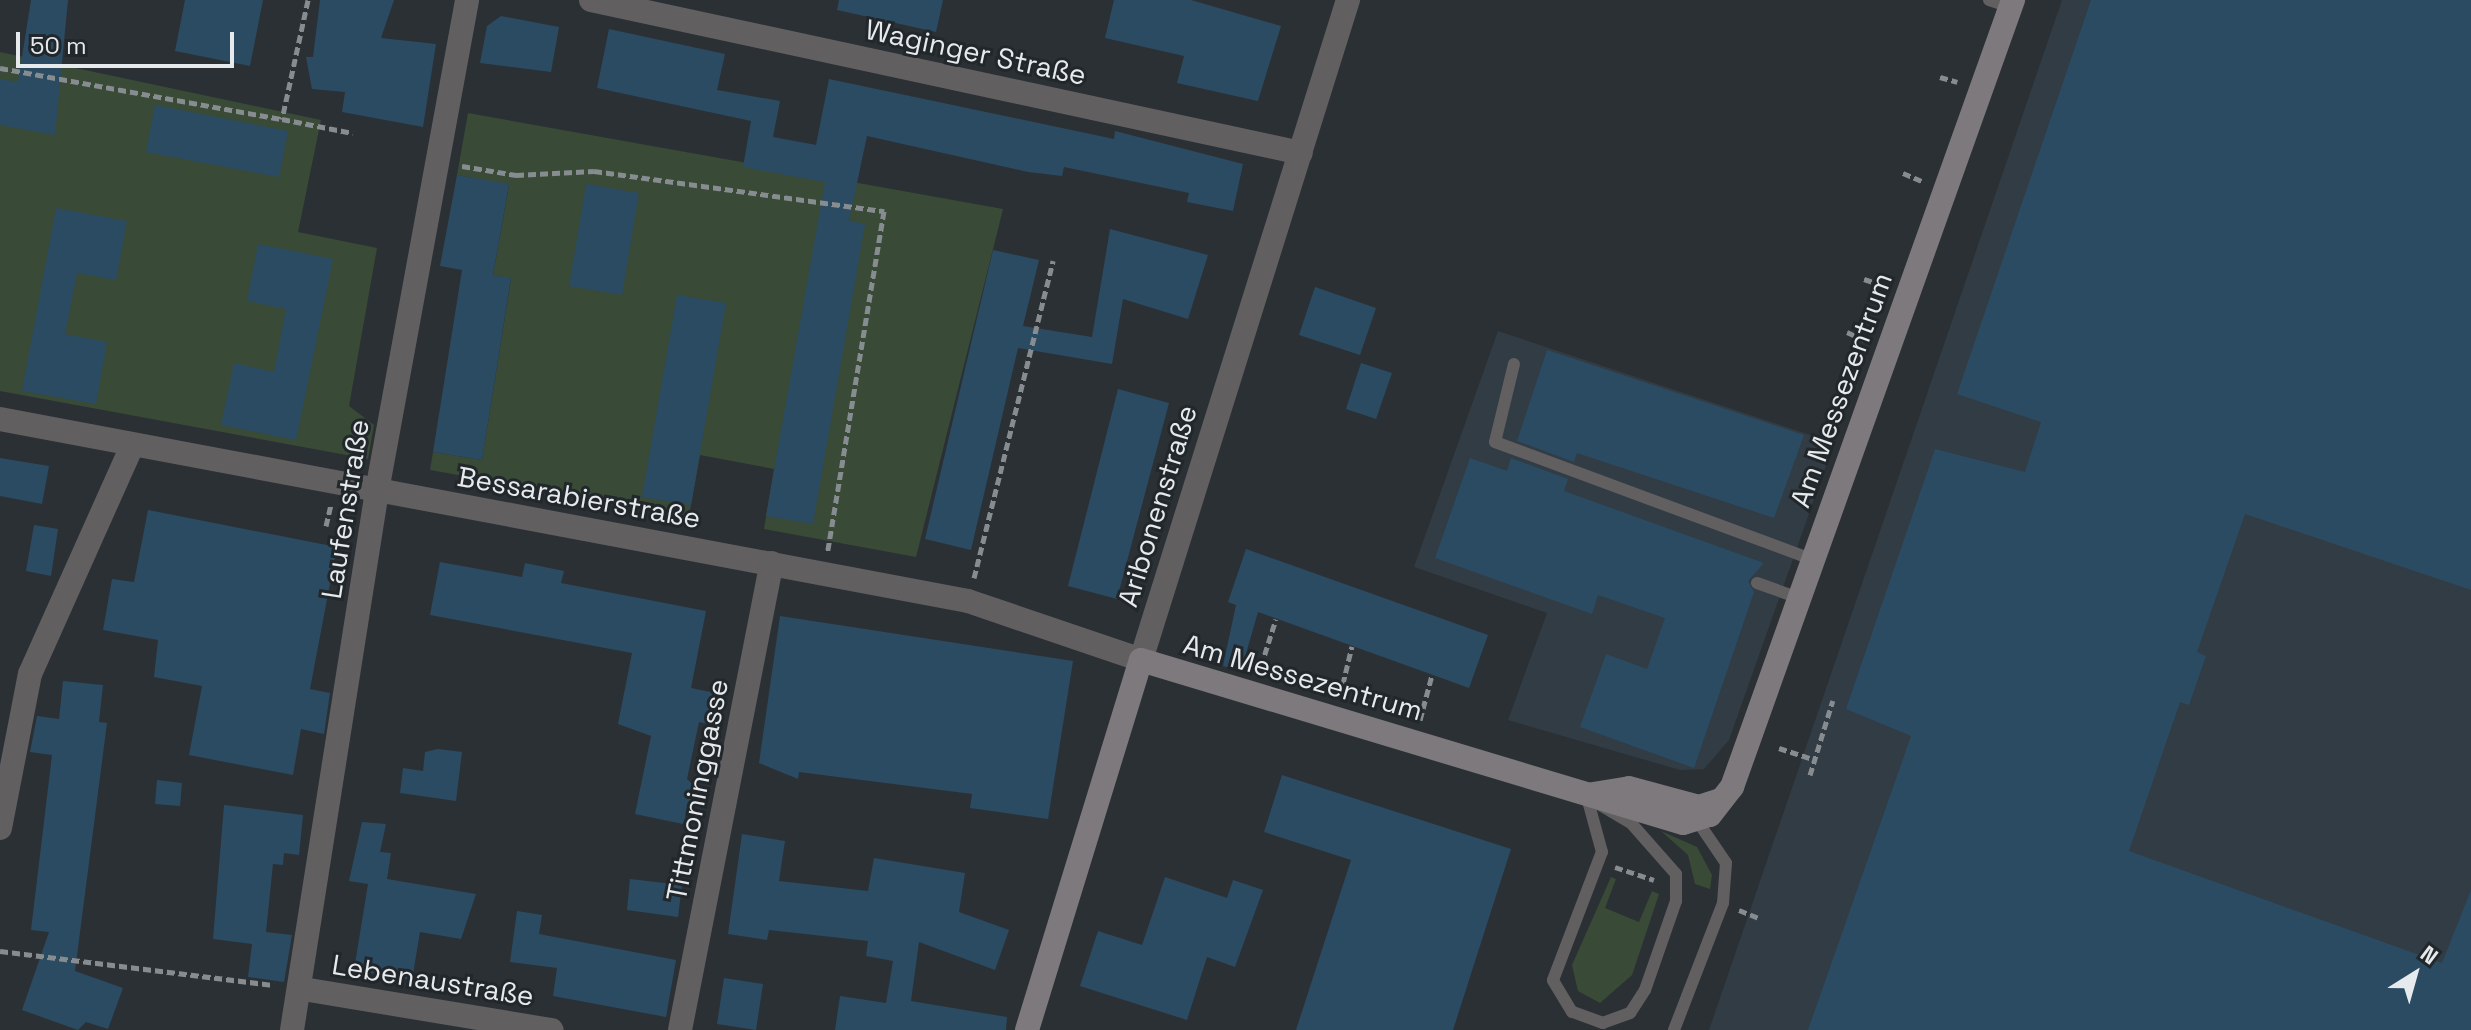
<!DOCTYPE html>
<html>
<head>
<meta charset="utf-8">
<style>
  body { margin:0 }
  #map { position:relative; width:2471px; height:1030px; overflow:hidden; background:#2b3035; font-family:"Space Grotesk",sans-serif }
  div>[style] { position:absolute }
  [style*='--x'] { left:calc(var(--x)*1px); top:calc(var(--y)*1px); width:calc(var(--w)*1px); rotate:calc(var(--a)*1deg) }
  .built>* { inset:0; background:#313c44 }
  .green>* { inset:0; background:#394a37 }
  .building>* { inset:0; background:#2b4b63 }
  .path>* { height:5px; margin-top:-2.5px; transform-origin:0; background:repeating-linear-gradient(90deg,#878c90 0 8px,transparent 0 12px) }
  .lane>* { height:12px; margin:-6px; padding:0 6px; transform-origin:6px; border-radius:6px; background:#625f61 }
  .street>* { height:24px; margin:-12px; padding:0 12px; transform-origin:12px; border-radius:12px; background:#625f61 }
  .secondary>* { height:24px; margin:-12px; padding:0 12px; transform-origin:12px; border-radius:12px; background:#7e797c }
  span { translate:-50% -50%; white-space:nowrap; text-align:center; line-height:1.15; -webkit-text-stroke:6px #21272b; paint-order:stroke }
  .street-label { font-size:28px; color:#e6eaed }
  .north { position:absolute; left:2375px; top:934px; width:80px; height:80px; -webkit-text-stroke:6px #21272b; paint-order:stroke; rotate:37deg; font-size:22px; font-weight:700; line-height:32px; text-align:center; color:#e6eaed }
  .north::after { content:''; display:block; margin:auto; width:28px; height:36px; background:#e6eaed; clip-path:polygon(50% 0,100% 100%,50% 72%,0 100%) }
  .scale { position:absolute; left:16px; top:32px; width:218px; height:36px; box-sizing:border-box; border:4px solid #e6eaed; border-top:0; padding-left:10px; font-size:24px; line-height:28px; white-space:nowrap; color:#e6eaed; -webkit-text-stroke:6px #21272b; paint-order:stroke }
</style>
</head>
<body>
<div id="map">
  <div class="built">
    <i style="clip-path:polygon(2062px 0,2471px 0,2471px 1030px,1709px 1030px)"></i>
    <i style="clip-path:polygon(1498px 331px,1834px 443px,1729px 740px,1704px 769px,1680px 770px,1508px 720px,1547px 613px,1414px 567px)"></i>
  </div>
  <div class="green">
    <i style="clip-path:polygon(0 52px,321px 120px,298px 232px,377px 248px,349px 406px,374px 425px,368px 459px,0 391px)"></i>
    <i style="clip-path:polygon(468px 113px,1003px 209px,916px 557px,764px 529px,774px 469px,700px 455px,689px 516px,430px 470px,433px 452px,482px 460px,511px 279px,493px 275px,509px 185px,457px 175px)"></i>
    <i style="clip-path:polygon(1661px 831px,1697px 847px,1712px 875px,1710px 889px,1695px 884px,1688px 855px)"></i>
    <i style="clip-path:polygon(1611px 877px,1616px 879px,1605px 908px,1639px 922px,1652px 891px,1659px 894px,1632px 975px,1600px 1003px,1578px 991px,1572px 965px)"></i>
  </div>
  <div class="building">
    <i style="clip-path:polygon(31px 0,68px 0,55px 135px,0 125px,0 79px,18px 82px)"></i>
    <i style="clip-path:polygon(185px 0,263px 0,250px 66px,175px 51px)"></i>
    <i style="clip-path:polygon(320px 0,394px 0,381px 38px,436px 44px,423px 127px,342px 112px,345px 92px,312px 89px,306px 57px,313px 57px)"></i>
    <i style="clip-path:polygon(839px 0,943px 0,936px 32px,837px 10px)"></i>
    <i style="clip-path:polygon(1114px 0,1191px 0,1281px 26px,1258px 101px,1177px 83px,1184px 56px,1105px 38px)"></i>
    <i style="clip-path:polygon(2091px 0,2471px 0,2471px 590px,2245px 514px,2197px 652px,2206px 656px,2189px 705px,2180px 702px,2129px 851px,2442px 963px,2471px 890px,2471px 1030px,1808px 1030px,1911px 736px,1846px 709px,1935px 449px,2025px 472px,2041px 422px,1957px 394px)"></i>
    <i style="clip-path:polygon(501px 16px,559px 27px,551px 72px,480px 63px,487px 26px)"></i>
    <i style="clip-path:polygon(609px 29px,725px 54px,717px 90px,780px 101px,773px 137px,816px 145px,829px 79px,1114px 139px,1115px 131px,1243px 164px,1233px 211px,1187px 202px,1189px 193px,1064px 167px,1062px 176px,1028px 172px,867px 136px,849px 221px,865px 224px,813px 524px,766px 516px,825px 182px,743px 167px,751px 121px,597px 88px)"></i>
    <i style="clip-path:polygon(155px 105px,288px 131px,279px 177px,146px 152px)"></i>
    <i style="clip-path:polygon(457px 175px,509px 184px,493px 275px,511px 278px,482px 460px,433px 452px,462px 270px,440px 266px)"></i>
    <i style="clip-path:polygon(586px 184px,639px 193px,622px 295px,569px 286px)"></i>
    <i style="clip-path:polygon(56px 208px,127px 221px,116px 280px,77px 273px,65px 334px,107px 342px,96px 404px,22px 391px)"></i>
    <i style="clip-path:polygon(1110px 229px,1208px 255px,1188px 319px,1123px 299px,1112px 364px,1018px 348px,971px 550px,925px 539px,993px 250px,1039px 260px,1023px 326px,1092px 337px)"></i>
    <i style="clip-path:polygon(258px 244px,333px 259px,296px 440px,221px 425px,234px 363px,274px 372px,286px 309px,247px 301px)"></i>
    <i style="clip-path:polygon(1315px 287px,1376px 308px,1360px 355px,1299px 335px)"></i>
    <i style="clip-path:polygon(677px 295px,726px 303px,691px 505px,642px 497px)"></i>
    <i style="clip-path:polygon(1547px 350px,1804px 435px,1774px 518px,1577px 453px,1574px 462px,1517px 441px)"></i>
    <i style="clip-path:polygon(1361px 363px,1392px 373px,1376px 419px,1346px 409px)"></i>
    <i style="clip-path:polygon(1118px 389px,1169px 403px,1117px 599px,1068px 586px)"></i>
    <i style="clip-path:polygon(0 458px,49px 466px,42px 504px,0 496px)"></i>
    <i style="clip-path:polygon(1470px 458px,1507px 471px,1511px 458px,1568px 479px,1564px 491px,1764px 563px,1748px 581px,1754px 592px,1694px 768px,1580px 727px,1606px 654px,1647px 669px,1665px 618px,1598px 595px,1592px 614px,1435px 558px)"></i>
    <i style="clip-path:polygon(148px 510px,337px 547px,310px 689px,330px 693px,324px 734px,301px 729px,293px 775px,189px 755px,202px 686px,154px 677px,158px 640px,103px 630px,112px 579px,134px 582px)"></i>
    <i style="clip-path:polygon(34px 525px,58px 529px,51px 576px,26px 571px)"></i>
    <i style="clip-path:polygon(1246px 549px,1488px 635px,1469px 688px,1258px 612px,1241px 671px,1223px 666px,1236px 605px,1228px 602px)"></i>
    <i style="clip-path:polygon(440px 562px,522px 577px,525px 563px,564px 571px,561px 583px,706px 611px,691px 688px,715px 693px,709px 724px,699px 722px,687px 779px,695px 787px,683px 824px,635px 814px,651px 736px,618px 724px,632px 653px,430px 615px)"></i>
    <i style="clip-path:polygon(780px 616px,1073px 661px,1048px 819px,970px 808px,972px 794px,799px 772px,798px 779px,759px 763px)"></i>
    <i style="clip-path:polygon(63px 681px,103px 685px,99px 722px,107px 723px,75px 971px,123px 988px,108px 1029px,86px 1022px,78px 1030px,22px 1010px,49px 932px,31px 930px,52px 755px,30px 752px,37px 716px,59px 719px)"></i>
    <i style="clip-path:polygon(438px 749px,462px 752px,456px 801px,400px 793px,403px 768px,423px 771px,425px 752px)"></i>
    <i style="clip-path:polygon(1282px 775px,1511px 849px,1453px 1030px,1296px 1030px,1351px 860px,1264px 832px)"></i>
    <i style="clip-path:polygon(157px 780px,182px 783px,180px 806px,155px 804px)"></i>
    <i style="clip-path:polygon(224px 805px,303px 815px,299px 855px,284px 853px,283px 865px,273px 864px,266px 932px,292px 935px,284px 982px,248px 977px,252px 944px,213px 939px)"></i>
    <i style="clip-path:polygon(362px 822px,386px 824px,380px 852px,391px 853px,387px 879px,476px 894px,461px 939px,420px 932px,412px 980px,354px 970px,368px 884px,349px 881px)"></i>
    <i style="clip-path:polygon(742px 834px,785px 841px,779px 881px,868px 891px,874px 858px,965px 873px,959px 912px,1009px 930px,995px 970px,919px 942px,911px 1001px,1007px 1017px,1006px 1030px,835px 1030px,840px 996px,886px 1003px,893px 961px,866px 956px,868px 941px,769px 930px,767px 940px,728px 934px)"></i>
    <i style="clip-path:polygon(1165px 877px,1227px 898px,1233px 880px,1263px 890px,1235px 967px,1207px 957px,1187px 1020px,1080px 986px,1098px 931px,1142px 945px)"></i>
    <i style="clip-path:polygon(630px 879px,682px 885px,678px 917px,627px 910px)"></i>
    <i style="clip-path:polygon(517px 911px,542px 915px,539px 934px,676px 960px,666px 1017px,553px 996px,557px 968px,510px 962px)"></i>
    <i style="clip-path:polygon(724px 978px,763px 984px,756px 1030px,717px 1024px)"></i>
  </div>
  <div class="path">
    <i style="--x:308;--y:0;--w:122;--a:102.3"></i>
    <i style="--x:282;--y:119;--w:72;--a:11.2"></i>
    <i style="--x:0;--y:68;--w:287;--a:10.3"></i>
    <i style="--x:1940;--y:77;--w:18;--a:16"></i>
    <i style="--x:462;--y:166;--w:55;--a:9.5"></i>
    <i style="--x:516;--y:175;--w:78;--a:-2.9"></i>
    <i style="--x:594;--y:171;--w:293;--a:7.9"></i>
    <i style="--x:884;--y:211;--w:345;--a:99.4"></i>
    <i style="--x:1903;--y:173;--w:21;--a:23"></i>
    <i style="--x:1864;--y:279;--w:23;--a:18"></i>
    <i style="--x:1847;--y:332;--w:19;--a:25"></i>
    <i style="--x:326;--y:526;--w:22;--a:-77"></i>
    <i style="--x:974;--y:578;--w:327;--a:-76"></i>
    <i style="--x:1261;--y:666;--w:49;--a:-72.3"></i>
    <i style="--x:1340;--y:696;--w:51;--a:-76.5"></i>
    <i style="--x:1420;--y:720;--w:47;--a:-75.1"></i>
    <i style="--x:1779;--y:748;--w:39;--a:18"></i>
    <i style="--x:1810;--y:775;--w:78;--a:-73"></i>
    <i style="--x:1615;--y:867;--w:41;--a:18.4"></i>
    <i style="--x:1739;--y:910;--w:22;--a:22"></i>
    <i style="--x:0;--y:951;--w:276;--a:7.1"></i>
  </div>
  <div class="lane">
    <i style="--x:1989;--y:0;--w:22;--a:18"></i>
    <i style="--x:1514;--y:364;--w:80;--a:103.7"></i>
    <i style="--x:1495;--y:442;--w:338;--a:20.3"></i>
    <i style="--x:1757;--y:583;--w:45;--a:19.7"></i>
    <i style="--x:1587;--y:797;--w:51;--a:30.6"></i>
    <i style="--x:1631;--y:823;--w:68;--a:48.6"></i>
    <i style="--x:1676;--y:874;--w:27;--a:90"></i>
    <i style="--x:1676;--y:901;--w:94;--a:109.2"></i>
    <i style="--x:1645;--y:990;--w:27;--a:123"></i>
    <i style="--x:1630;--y:1013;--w:29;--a:160"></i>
    <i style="--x:1603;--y:1023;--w:33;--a:-160"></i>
    <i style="--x:1572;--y:1012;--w:37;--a:-121"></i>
    <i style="--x:1553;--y:980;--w:137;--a:-69.1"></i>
    <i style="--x:1602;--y:852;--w:57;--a:-105.3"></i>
    <i style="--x:1674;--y:1030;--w:136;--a:-68.9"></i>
    <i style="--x:1723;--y:903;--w:40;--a:-85.7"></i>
    <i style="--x:1726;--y:863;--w:50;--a:-124.3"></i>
  </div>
  <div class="street">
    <i style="--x:591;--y:0;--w:726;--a:12.16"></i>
    <i style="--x:0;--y:419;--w:985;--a:10.65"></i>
    <i style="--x:968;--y:601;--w:183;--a:18.8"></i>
    <i style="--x:1141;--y:660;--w:692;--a:-72.59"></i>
    <i style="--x:0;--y:828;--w:157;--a:-79"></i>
    <i style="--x:30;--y:674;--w:250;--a:-65.9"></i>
    <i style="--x:303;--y:989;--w:252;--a:9.4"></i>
    <i style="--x:292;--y:1030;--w:546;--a:-81.04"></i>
    <i style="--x:377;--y:491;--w:499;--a:-79.6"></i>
    <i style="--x:680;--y:1030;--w:476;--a:-78.9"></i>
  </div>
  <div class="secondary">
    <i style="--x:1593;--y:794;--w:36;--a:-9"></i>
    <i style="--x:1629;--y:788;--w:73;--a:15.2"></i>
    <i style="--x:1699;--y:807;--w:22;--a:-18"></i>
    <i style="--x:1027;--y:1030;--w:387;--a:-72.9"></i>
    <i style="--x:1141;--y:660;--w:566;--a:16.74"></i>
    <i style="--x:1683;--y:823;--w:28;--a:-17"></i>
    <i style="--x:1710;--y:815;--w:36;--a:-52"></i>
    <i style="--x:1732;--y:787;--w:836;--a:-70.35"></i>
  </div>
  <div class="street-label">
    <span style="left:976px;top:52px;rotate:12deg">Waginger Straße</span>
    <span style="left:1841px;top:390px;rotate:-70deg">Am Messezentrum</span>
    <span style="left:579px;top:497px;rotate:10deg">Bessarabierstraße</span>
    <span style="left:1157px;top:506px;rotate:-73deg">Aribonenstraße</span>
    <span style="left:345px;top:509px;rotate:-81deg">Laufenstraße</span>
    <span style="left:1303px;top:677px;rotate:16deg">Am Messezentrum</span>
    <span style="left:697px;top:790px;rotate:-79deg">Tittmoninggasse</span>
    <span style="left:433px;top:980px;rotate:9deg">Lebenaustraße</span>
  </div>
  <div class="north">N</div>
  <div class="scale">50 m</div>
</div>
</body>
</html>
